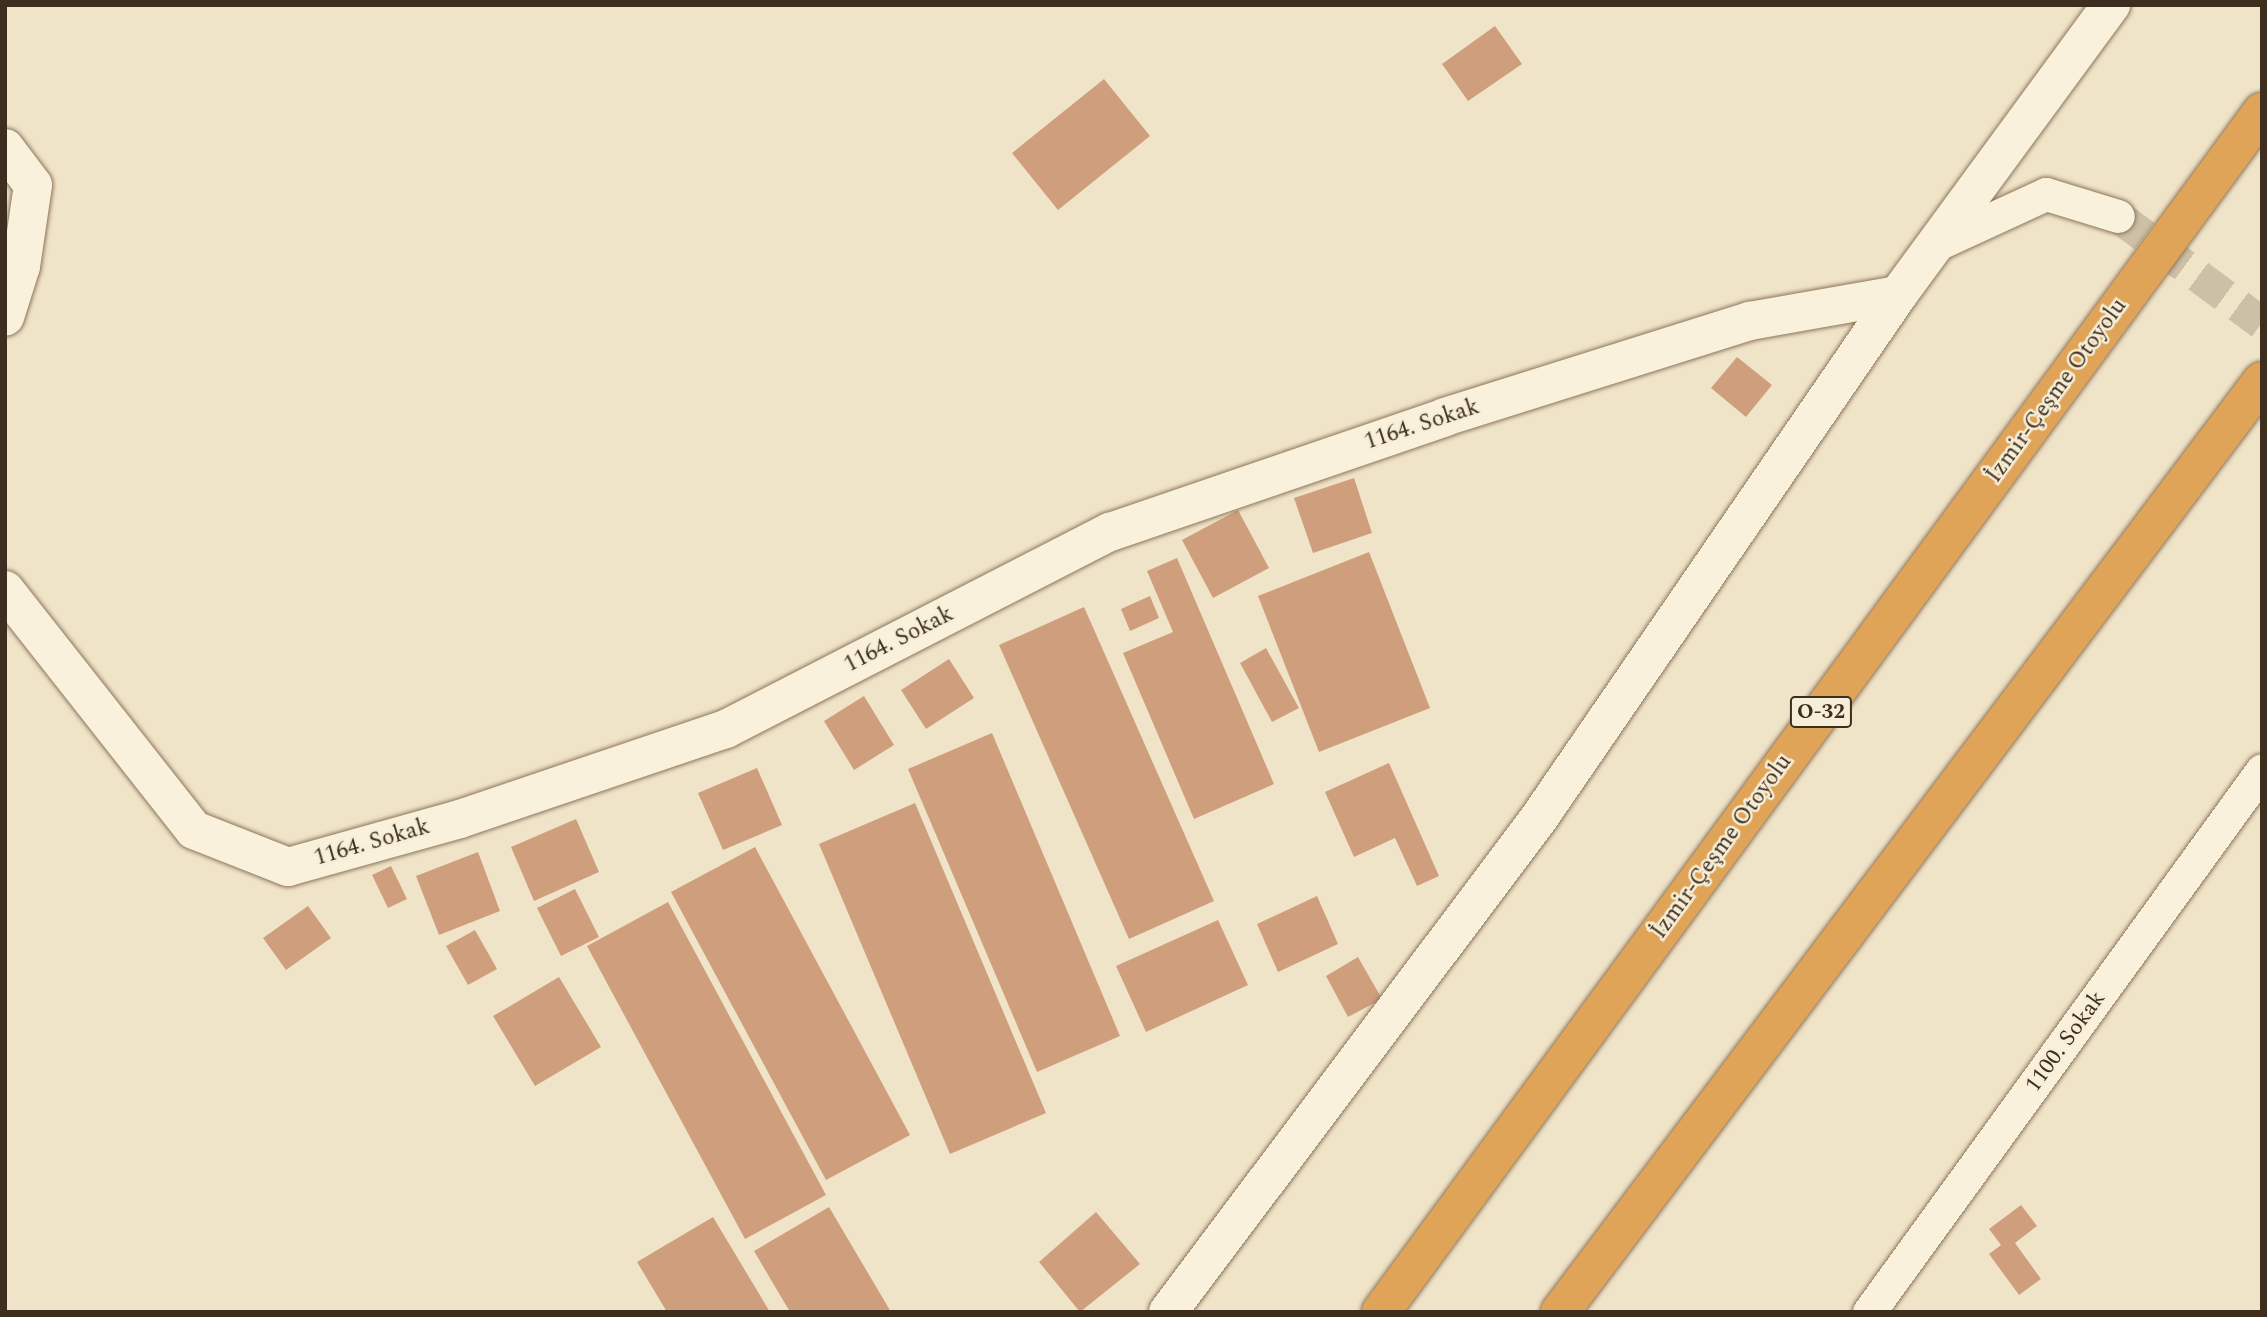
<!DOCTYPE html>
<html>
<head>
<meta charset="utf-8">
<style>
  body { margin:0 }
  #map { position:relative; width:2267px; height:1317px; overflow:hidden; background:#f0e4c8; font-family:Spectral,serif }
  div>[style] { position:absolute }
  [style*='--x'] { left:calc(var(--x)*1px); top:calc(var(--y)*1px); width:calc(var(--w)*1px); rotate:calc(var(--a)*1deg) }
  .building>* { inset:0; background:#cf9f7d }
  .minor-tunnel>* { height:33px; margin-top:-16.5px; transform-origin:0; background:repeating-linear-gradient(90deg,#ccc0a6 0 33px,transparent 0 50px) }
  .roads { filter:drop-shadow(0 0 2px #8d765c) drop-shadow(0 0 2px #8d765c) }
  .minor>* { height:33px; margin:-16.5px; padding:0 16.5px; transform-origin:16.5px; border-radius:16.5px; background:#faf1dc }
  .tertiary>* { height:38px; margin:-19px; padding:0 19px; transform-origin:19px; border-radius:19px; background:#faf1dc }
  .motorway>* { height:38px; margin:-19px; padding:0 19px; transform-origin:19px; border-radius:19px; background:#e0a458 }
  span { translate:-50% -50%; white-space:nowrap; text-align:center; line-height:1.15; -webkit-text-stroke:5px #f7eed8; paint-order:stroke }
  .shield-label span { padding:2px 5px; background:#f7eed8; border:2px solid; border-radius:5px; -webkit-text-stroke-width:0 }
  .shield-label { font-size:21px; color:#3d2e20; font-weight:700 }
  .street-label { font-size:23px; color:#3d2e20 }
  .frame { position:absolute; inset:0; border:7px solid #3d2e20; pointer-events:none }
</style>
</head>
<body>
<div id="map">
  <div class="building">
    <i style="clip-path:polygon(1495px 26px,1522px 64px,1468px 101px,1442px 64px)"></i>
    <i style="clip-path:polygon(1104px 79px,1150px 136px,1058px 210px,1012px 153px)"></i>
    <i style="clip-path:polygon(1737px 357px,1772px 385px,1746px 417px,1711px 388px)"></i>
    <i style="clip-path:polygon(1354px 478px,1372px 533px,1313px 553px,1294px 498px)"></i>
    <i style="clip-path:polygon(1238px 510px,1269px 568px,1213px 598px,1182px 540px)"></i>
    <i style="clip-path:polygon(1369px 552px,1430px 708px,1319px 752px,1258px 596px)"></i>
    <i style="clip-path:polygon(1177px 558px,1274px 784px,1194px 819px,1123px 653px,1173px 632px,1147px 571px)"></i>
    <i style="clip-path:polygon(1150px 596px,1159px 618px,1130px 631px,1121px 609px)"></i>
    <i style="clip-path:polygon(1084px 607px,1214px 901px,1129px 939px,999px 645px)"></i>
    <i style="clip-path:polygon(1266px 648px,1299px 708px,1272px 722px,1240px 663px)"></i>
    <i style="clip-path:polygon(949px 659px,974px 698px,926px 729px,901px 690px)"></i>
    <i style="clip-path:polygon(864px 696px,894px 745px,854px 770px,824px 721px)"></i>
    <i style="clip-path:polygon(992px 733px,1120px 1036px,1037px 1072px,908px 769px)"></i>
    <i style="clip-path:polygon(1389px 763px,1439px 876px,1417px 886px,1395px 838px,1354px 857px,1325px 792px)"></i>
    <i style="clip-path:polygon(757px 768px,782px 825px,723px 850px,698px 793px)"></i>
    <i style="clip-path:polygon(915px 803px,1046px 1113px,950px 1154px,819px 844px)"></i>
    <i style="clip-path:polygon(576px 819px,599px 872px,534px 901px,511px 847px)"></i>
    <i style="clip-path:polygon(755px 847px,910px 1135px,826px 1180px,671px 892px)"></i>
    <i style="clip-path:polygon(478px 852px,500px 911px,439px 935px,416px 876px)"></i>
    <i style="clip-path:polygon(391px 866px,407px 899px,388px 908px,372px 875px)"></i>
    <i style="clip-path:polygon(575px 889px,599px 937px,561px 956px,537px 908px)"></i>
    <i style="clip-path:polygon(1317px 896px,1338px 944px,1278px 972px,1257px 924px)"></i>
    <i style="clip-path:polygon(668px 902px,826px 1195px,745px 1239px,587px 946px)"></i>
    <i style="clip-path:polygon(308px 906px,331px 938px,286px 970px,263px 938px)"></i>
    <i style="clip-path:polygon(1218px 920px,1248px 985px,1146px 1032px,1116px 966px)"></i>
    <i style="clip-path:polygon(475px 930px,497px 969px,468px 985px,446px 946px)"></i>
    <i style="clip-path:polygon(1358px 957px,1382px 999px,1348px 1017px,1326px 976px)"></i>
    <i style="clip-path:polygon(559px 977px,601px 1047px,535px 1086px,493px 1016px)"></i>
    <i style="clip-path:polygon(2021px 1205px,2037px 1226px,2015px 1243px,2041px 1279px,2019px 1295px,1989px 1254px,2001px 1245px,1989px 1229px)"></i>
    <i style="clip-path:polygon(829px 1207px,891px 1312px,790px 1312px,754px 1251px)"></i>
    <i style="clip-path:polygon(1096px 1212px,1140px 1264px,1080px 1312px,1039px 1262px)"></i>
    <i style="clip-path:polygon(713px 1217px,770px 1312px,667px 1312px,637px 1262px)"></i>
  </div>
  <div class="minor-tunnel">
    <i style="--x:2118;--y:216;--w:179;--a:36.6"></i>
  </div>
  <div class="roads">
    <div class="minor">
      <i style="--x:1935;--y:245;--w:122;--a:-24.7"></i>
      <i style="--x:2046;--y:194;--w:75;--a:17"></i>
      <i style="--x:1869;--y:1312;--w:669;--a:-54.05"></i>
    </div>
    <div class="tertiary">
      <i style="--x:5;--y:148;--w:46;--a:52.9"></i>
      <i style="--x:33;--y:185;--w:82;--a:98.4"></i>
      <i style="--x:21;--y:266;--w:53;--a:107.4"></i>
      <i style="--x:5;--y:590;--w:305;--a:51.8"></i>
      <i style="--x:194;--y:830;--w:101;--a:21.5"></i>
      <i style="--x:288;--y:867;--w:179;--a:-15.6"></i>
      <i style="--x:460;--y:819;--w:281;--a:-18.7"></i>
      <i style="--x:726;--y:729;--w:432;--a:-27.2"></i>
      <i style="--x:1110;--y:532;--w:354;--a:-18.9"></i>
      <i style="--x:1445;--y:417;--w:320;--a:-17.5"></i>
      <i style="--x:1750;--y:321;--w:150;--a:-10"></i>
      <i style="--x:1168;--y:1312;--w:618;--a:-53.09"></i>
      <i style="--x:1539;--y:818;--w:634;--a:-55.53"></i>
      <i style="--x:1898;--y:295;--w:360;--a:-53.7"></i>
    </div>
    <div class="motorway">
      <i style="--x:1381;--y:1312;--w:1489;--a:-53.72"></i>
      <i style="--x:1560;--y:1312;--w:1166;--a:-52.98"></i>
    </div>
  </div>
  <div class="shield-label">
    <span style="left:1821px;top:712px">O-32</span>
  </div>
  <div class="street-label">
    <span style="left:2057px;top:391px;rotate:-54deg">İzmir-Çeşme Otoyolu</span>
    <span style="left:1422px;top:425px;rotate:-18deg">1164. Sokak</span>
    <span style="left:899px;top:640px;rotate:-27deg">1164. Sokak</span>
    <span style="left:372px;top:843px;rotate:-16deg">1164. Sokak</span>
    <span style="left:1722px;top:847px;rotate:-54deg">İzmir-Çeşme Otoyolu</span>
    <span style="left:2066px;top:1042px;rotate:-54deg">1100. Sokak</span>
  </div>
  <div class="frame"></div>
</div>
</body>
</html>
